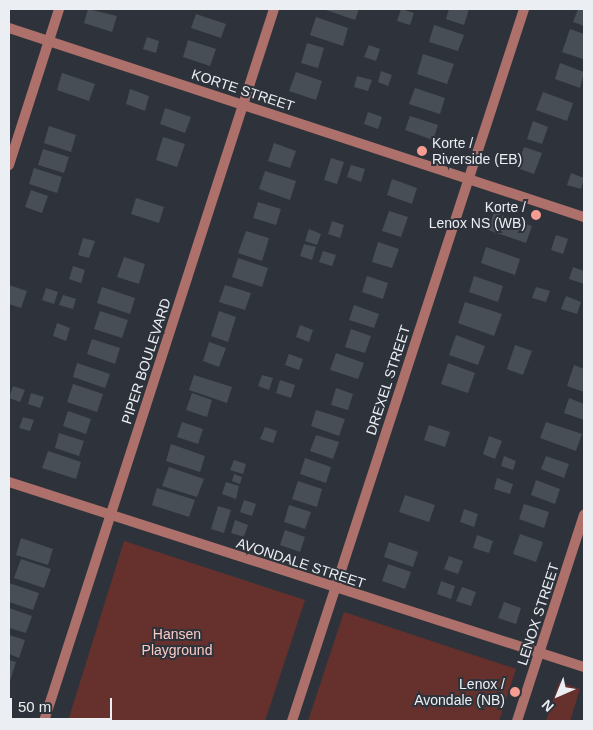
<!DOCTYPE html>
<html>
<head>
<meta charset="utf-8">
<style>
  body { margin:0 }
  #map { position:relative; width:593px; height:730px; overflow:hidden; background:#2e333b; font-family:Helvetica,sans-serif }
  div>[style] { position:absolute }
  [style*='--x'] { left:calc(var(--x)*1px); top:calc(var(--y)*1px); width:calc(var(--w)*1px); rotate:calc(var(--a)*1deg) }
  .green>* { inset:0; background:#66312d }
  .building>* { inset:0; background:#484e55 }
  .street>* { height:10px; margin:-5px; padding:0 5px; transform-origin:5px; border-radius:5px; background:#ad706a }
  .dots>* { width:14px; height:14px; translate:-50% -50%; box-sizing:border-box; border:2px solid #2e333b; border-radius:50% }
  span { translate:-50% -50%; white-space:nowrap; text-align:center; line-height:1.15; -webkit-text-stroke:4px #2e333b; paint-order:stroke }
  .street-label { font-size:14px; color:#ebeef3 }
  .poi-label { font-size:14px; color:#ebeef3 }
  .left { translate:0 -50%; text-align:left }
  .right { translate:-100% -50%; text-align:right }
  .park-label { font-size:14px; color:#fbc9c3 }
  .frame { position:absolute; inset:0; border:10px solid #ebeef3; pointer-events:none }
  .north { position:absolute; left:533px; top:670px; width:50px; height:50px; -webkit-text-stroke:4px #2e333b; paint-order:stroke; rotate:224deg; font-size:14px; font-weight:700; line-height:20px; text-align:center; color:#ebeef3 }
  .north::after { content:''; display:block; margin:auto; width:18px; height:22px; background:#ebeef3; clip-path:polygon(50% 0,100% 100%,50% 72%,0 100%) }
  .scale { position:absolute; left:10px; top:698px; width:102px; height:22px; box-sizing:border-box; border:2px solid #ebeef3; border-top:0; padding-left:6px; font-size:15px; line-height:18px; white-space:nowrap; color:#ebeef3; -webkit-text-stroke:4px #2e333b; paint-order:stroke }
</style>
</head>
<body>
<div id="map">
  <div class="green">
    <i style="clip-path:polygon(124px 541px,305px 600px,265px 721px,68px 721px)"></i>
    <i style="clip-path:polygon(344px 612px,516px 669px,499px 721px,308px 721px)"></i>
    <i style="clip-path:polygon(559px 682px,580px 689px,570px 721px,546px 721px)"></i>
  </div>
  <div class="building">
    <i style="clip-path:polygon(88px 9px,117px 16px,112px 32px,84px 23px)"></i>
    <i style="clip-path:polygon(323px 9px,359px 9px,355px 20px)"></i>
    <i style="clip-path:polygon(401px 9px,414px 13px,410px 25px,397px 21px)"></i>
    <i style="clip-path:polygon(449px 9px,469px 9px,464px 25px,446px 19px)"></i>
    <i style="clip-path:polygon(578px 9px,584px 9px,584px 26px,573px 22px)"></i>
    <i style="clip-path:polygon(196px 14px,226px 24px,221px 38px,191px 28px)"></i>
    <i style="clip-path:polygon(316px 17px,348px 28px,343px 46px,310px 35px)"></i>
    <i style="clip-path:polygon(434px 25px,464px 35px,458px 51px,429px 42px)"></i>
    <i style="clip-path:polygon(570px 29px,584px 34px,583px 59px,562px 52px)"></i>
    <i style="clip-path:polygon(147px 37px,159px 41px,156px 53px,143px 49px)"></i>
    <i style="clip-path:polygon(188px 40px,216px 49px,210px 66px,183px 57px)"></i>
    <i style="clip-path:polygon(307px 43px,324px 48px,318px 68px,301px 63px)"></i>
    <i style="clip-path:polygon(369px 45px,380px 49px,376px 61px,364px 57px)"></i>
    <i style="clip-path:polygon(423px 54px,454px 64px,447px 84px,417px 74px)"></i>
    <i style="clip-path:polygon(560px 63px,584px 72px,580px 88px,555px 79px)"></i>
    <i style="clip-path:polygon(381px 71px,392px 75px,388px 86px,378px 82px)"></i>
    <i style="clip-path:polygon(296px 72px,322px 81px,316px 100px,289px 91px)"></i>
    <i style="clip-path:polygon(62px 73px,95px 84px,89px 101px,57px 90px)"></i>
    <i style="clip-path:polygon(357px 76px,372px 80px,368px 91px,354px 87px)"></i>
    <i style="clip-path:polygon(415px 88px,445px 98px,440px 114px,409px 104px)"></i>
    <i style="clip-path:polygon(130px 89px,149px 96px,145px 111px,126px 104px)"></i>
    <i style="clip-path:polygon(543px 92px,573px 103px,567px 121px,536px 110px)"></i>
    <i style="clip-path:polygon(165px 108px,191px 117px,185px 133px,160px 124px)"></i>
    <i style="clip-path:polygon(368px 112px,382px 117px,378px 129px,364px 124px)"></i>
    <i style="clip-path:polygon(410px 116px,438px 125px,433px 140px,405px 130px)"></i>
    <i style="clip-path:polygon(533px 121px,548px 127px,542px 144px,527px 139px)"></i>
    <i style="clip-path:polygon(49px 126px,76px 135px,71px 152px,44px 143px)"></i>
    <i style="clip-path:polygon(163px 137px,185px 144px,177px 167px,156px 160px)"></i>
    <i style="clip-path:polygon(274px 143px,296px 151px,290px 168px,268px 161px)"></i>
    <i style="clip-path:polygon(524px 147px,542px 153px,534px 174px,517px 168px)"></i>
    <i style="clip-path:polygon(43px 149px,69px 157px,64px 173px,38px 165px)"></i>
    <i style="clip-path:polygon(331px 158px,344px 162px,337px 184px,324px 180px)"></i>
    <i style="clip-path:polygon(351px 165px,365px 169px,361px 182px,347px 177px)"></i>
    <i style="clip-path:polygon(34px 168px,62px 177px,57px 193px,29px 184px)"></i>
    <i style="clip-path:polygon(265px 171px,296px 181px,290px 200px,259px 189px)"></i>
    <i style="clip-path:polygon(571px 173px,584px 178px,581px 189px,567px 185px)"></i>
    <i style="clip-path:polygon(392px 179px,417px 188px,412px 204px,387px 195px)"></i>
    <i style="clip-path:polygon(31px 190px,48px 196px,42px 213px,25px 207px)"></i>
    <i style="clip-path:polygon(136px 198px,164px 207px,159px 223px,131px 214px)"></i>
    <i style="clip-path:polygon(258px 202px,281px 209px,276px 225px,253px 218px)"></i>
    <i style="clip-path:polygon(389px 211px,408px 217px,401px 237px,382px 231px)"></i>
    <i style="clip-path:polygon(494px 212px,532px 226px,526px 243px,488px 230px)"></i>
    <i style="clip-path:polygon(332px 221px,344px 225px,340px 238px,328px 234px)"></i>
    <i style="clip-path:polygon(309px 229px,321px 234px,317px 245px,305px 241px)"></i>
    <i style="clip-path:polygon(246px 231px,269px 238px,262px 261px,238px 253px)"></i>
    <i style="clip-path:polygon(556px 235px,568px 239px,563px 254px,551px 250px)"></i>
    <i style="clip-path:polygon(83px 238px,95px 241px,89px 258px,78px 255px)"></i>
    <i style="clip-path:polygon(378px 242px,399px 249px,392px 268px,372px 262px)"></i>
    <i style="clip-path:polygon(304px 244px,316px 247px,312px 260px,300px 256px)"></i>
    <i style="clip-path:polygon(486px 247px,520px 259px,515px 275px,481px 263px)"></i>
    <i style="clip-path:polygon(323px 251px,336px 255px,332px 266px,319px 262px)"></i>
    <i style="clip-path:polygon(124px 257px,145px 264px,139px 284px,117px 277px)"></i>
    <i style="clip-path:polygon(238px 258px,268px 268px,262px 287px,232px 277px)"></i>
    <i style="clip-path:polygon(73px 266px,85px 270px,81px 283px,69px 279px)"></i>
    <i style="clip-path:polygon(573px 267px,584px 271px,584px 284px,569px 279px)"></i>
    <i style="clip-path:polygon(367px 276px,388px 283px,383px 299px,362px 292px)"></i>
    <i style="clip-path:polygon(474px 276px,503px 286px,498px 302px,469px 292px)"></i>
    <i style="clip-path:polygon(9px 285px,27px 291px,21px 308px,9px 304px)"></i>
    <i style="clip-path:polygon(225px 285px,251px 293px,245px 310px,219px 302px)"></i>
    <i style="clip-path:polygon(102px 287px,135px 298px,130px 314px,97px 303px)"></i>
    <i style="clip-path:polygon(536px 287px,550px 291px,546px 302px,532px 298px)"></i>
    <i style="clip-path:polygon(46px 288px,58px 292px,54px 304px,42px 300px)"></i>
    <i style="clip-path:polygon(63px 295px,76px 299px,73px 309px,59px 305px)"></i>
    <i style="clip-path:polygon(566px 296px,581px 302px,577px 314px,561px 309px)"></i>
    <i style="clip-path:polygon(465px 302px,502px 314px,494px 336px,458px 323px)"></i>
    <i style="clip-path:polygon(354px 305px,379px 314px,374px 328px,349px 320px)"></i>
    <i style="clip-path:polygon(100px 311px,128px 320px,122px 338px,94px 329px)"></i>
    <i style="clip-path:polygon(219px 311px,236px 317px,228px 342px,211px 336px)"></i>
    <i style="clip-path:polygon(57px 323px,70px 328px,66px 341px,53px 336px)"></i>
    <i style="clip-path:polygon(300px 325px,313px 330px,309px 342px,296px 337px)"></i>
    <i style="clip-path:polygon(351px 329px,371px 336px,365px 353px,345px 347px)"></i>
    <i style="clip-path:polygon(456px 335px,485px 346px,478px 365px,449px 355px)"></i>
    <i style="clip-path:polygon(92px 339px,120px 348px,115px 364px,87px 354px)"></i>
    <i style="clip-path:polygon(209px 342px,226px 348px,219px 367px,203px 361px)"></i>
    <i style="clip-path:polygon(515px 345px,532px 351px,523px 375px,507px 369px)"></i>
    <i style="clip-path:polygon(336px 353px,364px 363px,358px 379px,330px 370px)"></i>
    <i style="clip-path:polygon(289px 354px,303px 359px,299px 370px,285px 365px)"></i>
    <i style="clip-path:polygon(77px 363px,110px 374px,105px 388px,73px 377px)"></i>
    <i style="clip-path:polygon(448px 363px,475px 373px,468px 393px,441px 384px)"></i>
    <i style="clip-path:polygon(574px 365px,584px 369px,584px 392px,567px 386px)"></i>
    <i style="clip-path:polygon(194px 375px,232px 387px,227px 403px,189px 390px)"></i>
    <i style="clip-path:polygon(262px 375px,273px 378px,269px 390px,258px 386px)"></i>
    <i style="clip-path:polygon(280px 380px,295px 385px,291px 398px,276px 393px)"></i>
    <i style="clip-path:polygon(73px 384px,103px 394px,97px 412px,67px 402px)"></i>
    <i style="clip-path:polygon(13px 386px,25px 390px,20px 402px,9px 398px)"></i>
    <i style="clip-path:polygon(336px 388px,353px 394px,348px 410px,331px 405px)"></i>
    <i style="clip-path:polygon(31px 393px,44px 397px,40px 408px,28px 404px)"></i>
    <i style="clip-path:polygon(192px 393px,212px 400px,207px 417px,186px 410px)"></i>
    <i style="clip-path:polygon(569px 398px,584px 404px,584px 420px,564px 413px)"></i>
    <i style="clip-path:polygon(316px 410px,345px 419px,339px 436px,311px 426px)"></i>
    <i style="clip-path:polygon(68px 411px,91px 419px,86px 434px,63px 426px)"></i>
    <i style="clip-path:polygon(23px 417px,34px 420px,30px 431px,19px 428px)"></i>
    <i style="clip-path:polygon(182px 422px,203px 429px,198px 444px,177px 437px)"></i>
    <i style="clip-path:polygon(546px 422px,582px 434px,576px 451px,540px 438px)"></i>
    <i style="clip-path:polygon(429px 425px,450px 432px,445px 447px,424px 440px)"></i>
    <i style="clip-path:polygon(265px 427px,277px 431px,273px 443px,260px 439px)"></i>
    <i style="clip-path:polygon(59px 433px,84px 441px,79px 456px,55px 448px)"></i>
    <i style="clip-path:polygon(316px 435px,339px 442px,333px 459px,310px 451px)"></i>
    <i style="clip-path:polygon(489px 436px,502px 441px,495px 459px,483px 454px)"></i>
    <i style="clip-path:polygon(171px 444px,205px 456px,200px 472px,166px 461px)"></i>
    <i style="clip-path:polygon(48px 451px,81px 462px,76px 479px,42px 468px)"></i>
    <i style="clip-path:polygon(504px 456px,516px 461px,513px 470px,501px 466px)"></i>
    <i style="clip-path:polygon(546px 456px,569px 464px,564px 478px,541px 469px)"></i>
    <i style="clip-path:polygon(305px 458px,331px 467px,326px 483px,300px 474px)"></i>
    <i style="clip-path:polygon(234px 460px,246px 464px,243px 474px,230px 470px)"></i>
    <i style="clip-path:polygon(169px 467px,204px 479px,197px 497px,162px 486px)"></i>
    <i style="clip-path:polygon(234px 474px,242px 477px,240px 484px,232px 481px)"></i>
    <i style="clip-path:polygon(497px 478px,513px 484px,510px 494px,494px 489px)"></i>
    <i style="clip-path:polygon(536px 480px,560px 489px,555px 504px,531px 495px)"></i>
    <i style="clip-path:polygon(298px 481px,322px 489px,317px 507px,292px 499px)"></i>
    <i style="clip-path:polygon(226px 482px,239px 486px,236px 499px,222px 494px)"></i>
    <i style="clip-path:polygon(157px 488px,195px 500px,189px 517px,152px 505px)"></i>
    <i style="clip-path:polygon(405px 495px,435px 505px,429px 522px,399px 512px)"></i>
    <i style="clip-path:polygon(244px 500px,256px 504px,252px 516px,240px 512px)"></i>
    <i style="clip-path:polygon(524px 504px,549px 512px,544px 528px,519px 519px)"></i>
    <i style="clip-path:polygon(289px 505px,311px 512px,305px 529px,284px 522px)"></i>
    <i style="clip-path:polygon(218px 506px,231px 510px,224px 533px,211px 529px)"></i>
    <i style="clip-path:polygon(464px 509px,478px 514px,474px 527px,460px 522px)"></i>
    <i style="clip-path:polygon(235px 520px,248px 525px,244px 537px,231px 533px)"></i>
    <i style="clip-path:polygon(285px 530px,305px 537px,300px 552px,280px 545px)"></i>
    <i style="clip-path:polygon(520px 534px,543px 542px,536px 562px,513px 554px)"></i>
    <i style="clip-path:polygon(477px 535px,493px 541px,489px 553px,473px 548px)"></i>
    <i style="clip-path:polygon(21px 538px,53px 549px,48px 565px,16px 555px)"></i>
    <i style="clip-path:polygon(389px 542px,418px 552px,413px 567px,384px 557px)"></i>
    <i style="clip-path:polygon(449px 556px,463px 561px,458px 574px,444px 569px)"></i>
    <i style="clip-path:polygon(21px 559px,51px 569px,44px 588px,14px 578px)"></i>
    <i style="clip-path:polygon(388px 564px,411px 572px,405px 589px,382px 581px)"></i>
    <i style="clip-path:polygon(441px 581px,455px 586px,451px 599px,437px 594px)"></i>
    <i style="clip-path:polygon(9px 583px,39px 593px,33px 610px,9px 602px)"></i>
    <i style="clip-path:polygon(462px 587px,476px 592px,471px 606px,456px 601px)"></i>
    <i style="clip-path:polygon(504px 602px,521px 608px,516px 624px,498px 618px)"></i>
    <i style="clip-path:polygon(9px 608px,32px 616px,26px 633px,9px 628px)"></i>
    <i style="clip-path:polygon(9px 635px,25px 640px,19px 658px,9px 654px)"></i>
    <i style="clip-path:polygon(9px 660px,16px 662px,10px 681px,9px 681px)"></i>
  </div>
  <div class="street">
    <i style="--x:9;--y:28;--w:605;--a:18.2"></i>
    <i style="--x:9;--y:165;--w:164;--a:-72.2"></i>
    <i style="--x:9;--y:482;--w:604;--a:17.84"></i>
    <i style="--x:44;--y:721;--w:748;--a:-72.1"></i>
    <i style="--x:292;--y:721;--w:749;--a:-71.95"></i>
    <i style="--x:517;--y:721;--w:217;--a:-72"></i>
  </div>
  <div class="dots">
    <i style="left:422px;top:151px;background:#f59c93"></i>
    <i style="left:536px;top:215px;background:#f59c93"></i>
    <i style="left:515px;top:692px;background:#f59c93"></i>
  </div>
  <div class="street-label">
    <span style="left:243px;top:90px;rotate:18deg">KORTE STREET</span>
    <span style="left:146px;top:361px;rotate:-72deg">PIPER BOULEVARD</span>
    <span style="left:388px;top:380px;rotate:-72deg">DREXEL STREET</span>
    <span style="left:301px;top:563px;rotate:18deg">AVONDALE STREET</span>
    <span style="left:538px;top:614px;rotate:-72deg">LENOX STREET</span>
  </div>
  <div class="poi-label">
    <span class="left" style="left:432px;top:151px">Korte /<br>Riverside (EB)</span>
    <span class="right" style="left:526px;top:215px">Korte /<br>Lenox NS (WB)</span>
    <span class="right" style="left:505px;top:692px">Lenox /<br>Avondale (NB)</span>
  </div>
  <div class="park-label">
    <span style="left:177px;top:642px">Hansen<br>Playground</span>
  </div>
  <div class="frame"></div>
  <div class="north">N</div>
  <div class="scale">50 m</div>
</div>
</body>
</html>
